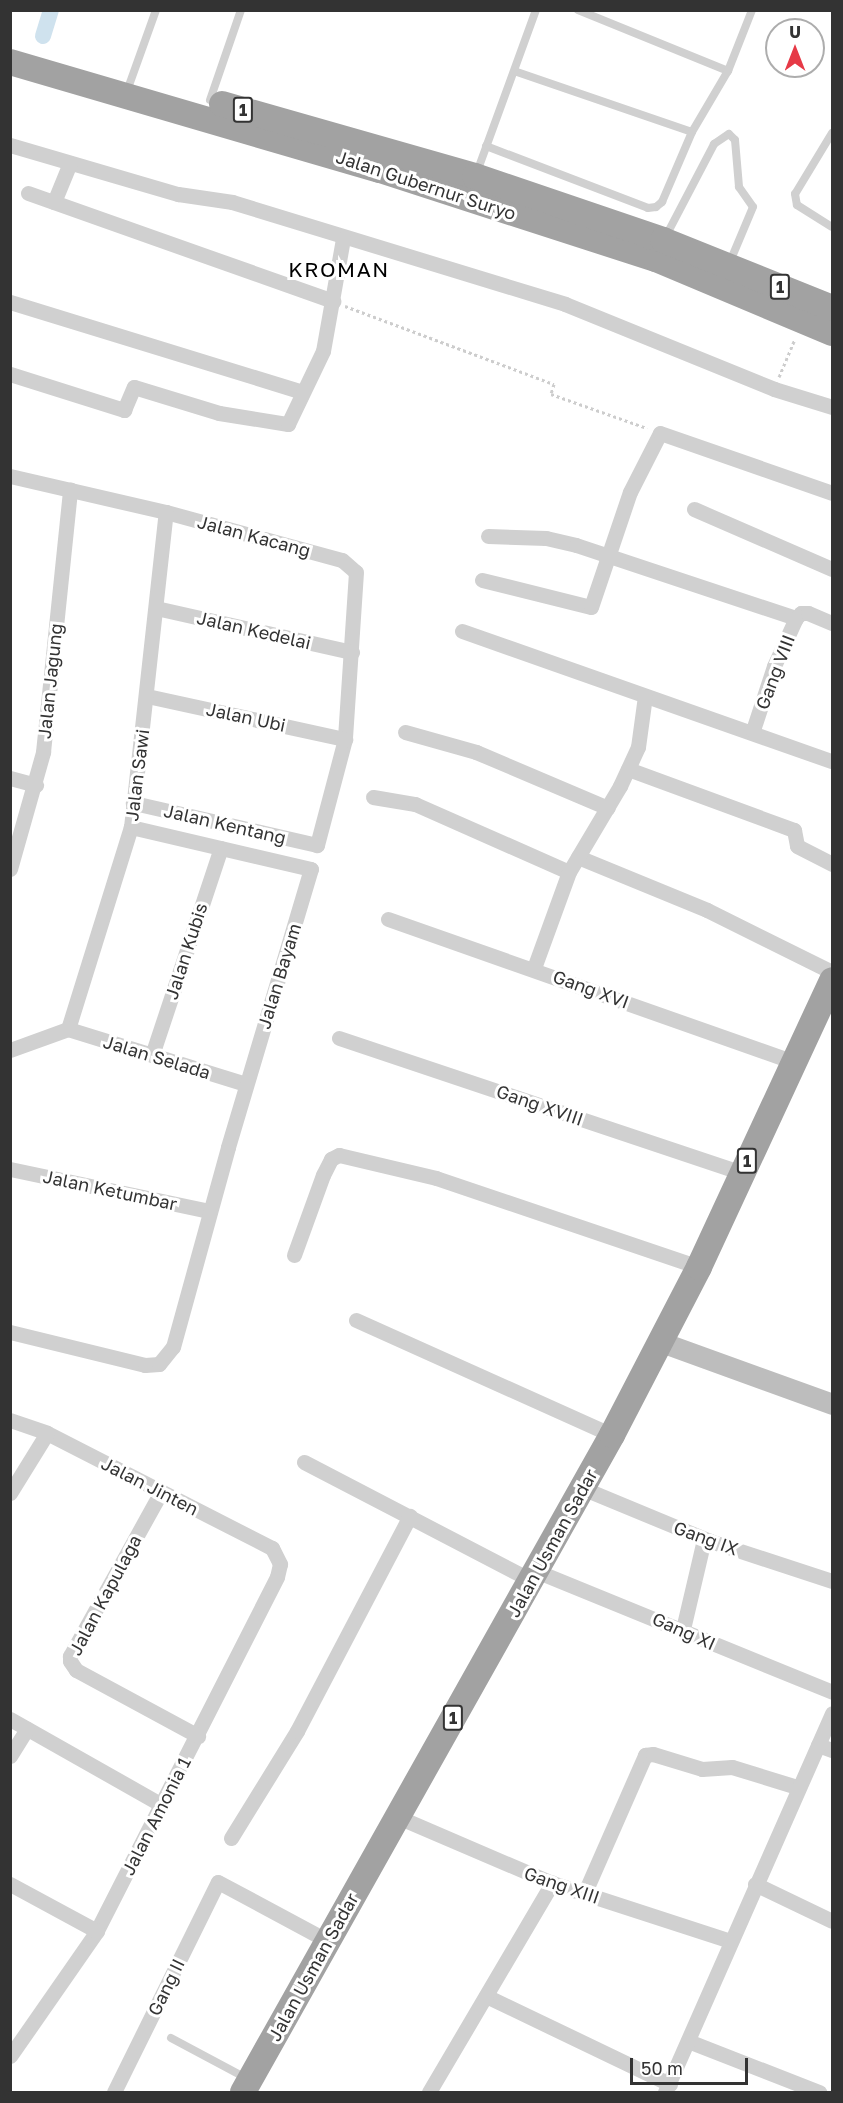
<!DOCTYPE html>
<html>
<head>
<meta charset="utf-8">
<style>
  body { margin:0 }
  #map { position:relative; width:843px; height:2103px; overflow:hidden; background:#fff; font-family:"Golos Text",sans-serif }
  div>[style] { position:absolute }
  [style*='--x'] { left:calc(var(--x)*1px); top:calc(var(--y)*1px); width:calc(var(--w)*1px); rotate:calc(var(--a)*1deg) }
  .canal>* { height:16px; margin:-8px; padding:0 8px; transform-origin:8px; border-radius:8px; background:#cfe2ee }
  .path>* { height:3px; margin-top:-1.5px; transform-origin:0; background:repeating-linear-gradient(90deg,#cdcdcd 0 3px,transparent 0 6px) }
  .service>* { height:8px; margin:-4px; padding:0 4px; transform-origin:4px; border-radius:4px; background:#d0d0d0 }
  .minor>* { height:15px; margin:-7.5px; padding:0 7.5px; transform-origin:7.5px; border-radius:7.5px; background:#d0d0d0 }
  .secondary>* { height:21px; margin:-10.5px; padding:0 10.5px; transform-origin:10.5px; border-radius:10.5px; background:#bdbdbd }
  .trunk>* { height:26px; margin:-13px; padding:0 13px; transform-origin:13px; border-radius:13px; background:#a2a2a2 }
  span { translate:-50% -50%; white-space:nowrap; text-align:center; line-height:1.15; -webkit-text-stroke:6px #fff; paint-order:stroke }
  .shield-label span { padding:2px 4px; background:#fff; border:2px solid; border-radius:4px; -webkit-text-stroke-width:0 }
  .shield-label { font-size:16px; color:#333; font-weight:700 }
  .street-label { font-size:18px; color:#333 }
  .quarter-label { font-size:21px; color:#000; letter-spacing:1.5px }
  .frame { position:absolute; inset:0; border:12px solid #333; pointer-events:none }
  .north { position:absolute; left:765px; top:18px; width:60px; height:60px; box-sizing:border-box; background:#fff; border:2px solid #adadad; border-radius:50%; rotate:0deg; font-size:16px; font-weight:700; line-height:24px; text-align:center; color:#333 }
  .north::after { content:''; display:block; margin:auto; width:21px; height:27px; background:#e63946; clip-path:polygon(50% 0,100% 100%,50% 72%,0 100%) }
  .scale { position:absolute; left:630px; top:2058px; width:118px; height:27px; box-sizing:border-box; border:3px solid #333; border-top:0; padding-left:8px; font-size:18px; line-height:21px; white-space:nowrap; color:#333; -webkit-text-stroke:4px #fff; paint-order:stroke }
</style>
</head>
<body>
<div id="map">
  <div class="canal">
    <i style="--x:43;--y:36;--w:27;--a:-73"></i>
  </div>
  <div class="path">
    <i style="--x:345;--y:306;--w:223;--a:20.5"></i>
    <i style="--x:554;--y:384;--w:10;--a:107"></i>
    <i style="--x:551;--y:394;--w:102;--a:19.5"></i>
    <i style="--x:779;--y:377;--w:41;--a:-67.2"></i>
  </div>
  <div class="service">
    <i style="--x:578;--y:10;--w:162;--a:22.1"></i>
    <i style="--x:517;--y:72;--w:185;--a:18.9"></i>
    <i style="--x:127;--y:91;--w:86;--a:-70.3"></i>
    <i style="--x:210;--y:100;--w:95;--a:-71"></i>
    <i style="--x:832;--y:133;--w:71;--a:121.2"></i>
    <i style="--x:795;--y:194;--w:11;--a:80"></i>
    <i style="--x:797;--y:205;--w:41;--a:32.2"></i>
    <i style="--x:486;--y:146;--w:173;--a:20.9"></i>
    <i style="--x:648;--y:208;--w:8;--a:-7"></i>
    <i style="--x:656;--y:207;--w:8;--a:-40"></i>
    <i style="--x:662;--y:202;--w:76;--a:-66.8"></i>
    <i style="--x:692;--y:132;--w:71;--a:-59.5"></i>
    <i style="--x:728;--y:71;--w:66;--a:-68.5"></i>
    <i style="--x:477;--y:172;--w:172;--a:-70"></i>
    <i style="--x:666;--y:236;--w:104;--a:-62.4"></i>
    <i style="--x:714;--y:144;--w:18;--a:-34"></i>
    <i style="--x:729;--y:134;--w:8;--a:45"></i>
    <i style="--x:735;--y:140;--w:47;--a:85.1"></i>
    <i style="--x:739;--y:187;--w:24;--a:55"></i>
    <i style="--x:753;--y:207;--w:62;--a:112.8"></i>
    <i style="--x:171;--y:2038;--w:85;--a:28.1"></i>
  </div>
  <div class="minor">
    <i style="--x:10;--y:145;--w:175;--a:16.3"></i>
    <i style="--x:178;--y:194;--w:55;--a:8.4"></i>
    <i style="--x:232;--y:202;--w:348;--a:17"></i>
    <i style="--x:565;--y:304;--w:226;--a:22.1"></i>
    <i style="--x:774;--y:389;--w:61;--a:17.2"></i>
    <i style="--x:28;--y:193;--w:324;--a:19.5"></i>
    <i style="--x:54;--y:202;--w:42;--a:-67.7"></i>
    <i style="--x:10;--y:302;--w:306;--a:17.1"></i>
    <i style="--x:10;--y:374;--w:120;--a:17.5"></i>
    <i style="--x:124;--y:410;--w:25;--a:-67"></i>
    <i style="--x:134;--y:387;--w:89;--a:17"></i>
    <i style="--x:219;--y:413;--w:70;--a:9.1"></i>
    <i style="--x:288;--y:424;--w:81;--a:-64.4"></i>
    <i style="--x:323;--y:351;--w:114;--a:-79.9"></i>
    <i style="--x:10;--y:476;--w:160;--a:13"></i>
    <i style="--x:166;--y:512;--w:182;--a:15.3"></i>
    <i style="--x:342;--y:560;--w:18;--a:41"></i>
    <i style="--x:356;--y:572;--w:167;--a:93.8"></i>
    <i style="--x:345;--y:739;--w:110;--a:104.8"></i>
    <i style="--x:317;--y:845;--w:189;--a:-167.1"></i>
    <i style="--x:694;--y:509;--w:150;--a:23.5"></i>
    <i style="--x:488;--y:536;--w:58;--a:2"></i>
    <i style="--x:546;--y:538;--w:31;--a:13"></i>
    <i style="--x:576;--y:545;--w:232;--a:18.4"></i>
    <i style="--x:482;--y:580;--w:112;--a:13.9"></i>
    <i style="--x:591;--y:607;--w:121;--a:-71.3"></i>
    <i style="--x:630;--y:492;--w:66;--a:-63"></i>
    <i style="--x:660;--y:433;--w:182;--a:19.2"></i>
    <i style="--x:156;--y:608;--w:201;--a:12.7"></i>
    <i style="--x:462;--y:631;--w:392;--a:19.4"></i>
    <i style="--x:147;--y:696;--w:203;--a:12.3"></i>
    <i style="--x:753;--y:730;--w:67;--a:-71.8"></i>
    <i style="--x:774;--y:666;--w:53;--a:-65.4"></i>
    <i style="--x:796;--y:618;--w:7;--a:-45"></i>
    <i style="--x:801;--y:613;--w:7;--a:0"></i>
    <i style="--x:808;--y:613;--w:26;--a:23"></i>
    <i style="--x:405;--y:732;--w:74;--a:15.7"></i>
    <i style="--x:476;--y:752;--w:143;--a:23"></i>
    <i style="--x:628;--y:769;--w:177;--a:20.2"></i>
    <i style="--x:794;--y:830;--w:16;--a:79"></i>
    <i style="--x:797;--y:846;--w:39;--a:27"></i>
    <i style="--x:10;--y:778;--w:27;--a:15"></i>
    <i style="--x:373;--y:797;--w:43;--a:9.5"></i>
    <i style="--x:415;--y:804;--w:168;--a:23.8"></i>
    <i style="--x:578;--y:857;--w:139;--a:22.3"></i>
    <i style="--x:707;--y:910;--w:140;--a:26.4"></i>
    <i style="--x:10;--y:869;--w:122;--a:-74.2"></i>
    <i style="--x:43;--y:752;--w:264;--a:-84.1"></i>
    <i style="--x:388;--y:919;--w:430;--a:19.4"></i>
    <i style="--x:534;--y:968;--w:102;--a:-70"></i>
    <i style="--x:569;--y:872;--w:100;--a:-59.3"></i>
    <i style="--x:620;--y:786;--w:43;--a:-65.2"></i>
    <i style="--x:638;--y:747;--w:51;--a:-82.2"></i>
    <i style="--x:68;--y:1029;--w:212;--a:-72.7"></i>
    <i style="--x:131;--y:827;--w:317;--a:-83.7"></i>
    <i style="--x:68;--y:1029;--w:186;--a:17.2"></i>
    <i style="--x:339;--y:1038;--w:425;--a:18.5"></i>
    <i style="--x:10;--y:1050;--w:62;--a:-19.9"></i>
    <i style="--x:152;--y:1055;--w:218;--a:-71.6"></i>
    <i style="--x:10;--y:1169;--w:204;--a:11.9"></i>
    <i style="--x:294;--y:1255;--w:85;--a:-70.1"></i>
    <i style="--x:323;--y:1175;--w:18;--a:-63"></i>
    <i style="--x:331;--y:1159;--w:9;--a:-27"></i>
    <i style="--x:339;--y:1155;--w:100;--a:13.3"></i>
    <i style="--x:436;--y:1178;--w:278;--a:18.7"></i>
    <i style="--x:356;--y:1320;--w:281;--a:24.2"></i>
    <i style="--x:10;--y:1332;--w:139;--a:13.7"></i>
    <i style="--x:145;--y:1365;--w:14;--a:-4"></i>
    <i style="--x:159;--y:1364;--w:22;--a:-51"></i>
    <i style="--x:173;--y:1347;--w:207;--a:-74.6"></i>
    <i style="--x:228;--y:1147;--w:290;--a:-73.4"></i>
    <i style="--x:311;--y:869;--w:185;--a:-166.9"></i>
    <i style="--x:10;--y:1420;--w:39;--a:19"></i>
    <i style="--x:47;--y:1433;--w:253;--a:27.1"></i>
    <i style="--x:272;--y:1548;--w:18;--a:63"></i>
    <i style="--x:280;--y:1564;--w:13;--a:103"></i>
    <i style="--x:277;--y:1577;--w:397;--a:117"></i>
    <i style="--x:97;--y:1931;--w:152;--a:124.8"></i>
    <i style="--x:304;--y:1462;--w:256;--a:27.5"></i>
    <i style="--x:582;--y:1488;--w:139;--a:22.5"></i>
    <i style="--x:710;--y:1541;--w:128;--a:18.2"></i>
    <i style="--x:161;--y:1492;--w:188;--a:119"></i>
    <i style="--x:70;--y:1656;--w:5;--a:90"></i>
    <i style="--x:70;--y:1661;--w:11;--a:56"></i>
    <i style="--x:76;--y:1670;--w:139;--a:28.4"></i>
    <i style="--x:10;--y:1493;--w:70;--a:-58.3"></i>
    <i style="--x:536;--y:1571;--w:320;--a:22.2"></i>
    <i style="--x:683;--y:1629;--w:87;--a:-76.8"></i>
    <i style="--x:703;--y:1544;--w:8;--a:-23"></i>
    <i style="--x:10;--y:1719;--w:175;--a:29.5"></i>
    <i style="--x:818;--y:1745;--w:15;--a:20"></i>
    <i style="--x:10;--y:1756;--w:32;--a:-58"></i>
    <i style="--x:398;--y:1817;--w:168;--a:23.2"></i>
    <i style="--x:552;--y:1883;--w:188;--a:18"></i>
    <i style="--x:231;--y:1838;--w:126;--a:-58.3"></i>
    <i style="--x:297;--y:1731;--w:243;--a:-62.3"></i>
    <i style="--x:10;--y:1884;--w:99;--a:28.4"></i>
    <i style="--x:755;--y:1884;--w:85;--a:25.7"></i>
    <i style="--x:585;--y:1892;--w:150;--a:-66.3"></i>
    <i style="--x:645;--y:1755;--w:8;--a:-7"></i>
    <i style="--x:653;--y:1754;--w:51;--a:17"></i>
    <i style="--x:702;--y:1769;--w:30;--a:-4"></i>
    <i style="--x:732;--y:1767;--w:68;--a:17.1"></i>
    <i style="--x:486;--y:1996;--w:204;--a:25.6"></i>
    <i style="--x:688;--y:2041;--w:141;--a:21.3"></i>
    <i style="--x:114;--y:2092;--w:234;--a:-63.7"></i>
    <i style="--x:218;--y:1882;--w:125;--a:28.2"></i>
    <i style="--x:429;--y:2092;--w:243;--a:-59.5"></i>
    <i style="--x:665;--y:2092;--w:414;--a:-66.2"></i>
  </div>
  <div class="secondary">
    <i style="--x:661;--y:1342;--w:182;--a:19.9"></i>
  </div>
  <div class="trunk">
    <i style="--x:10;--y:62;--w:385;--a:16.3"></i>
    <i style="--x:380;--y:170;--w:290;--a:17.9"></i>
    <i style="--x:656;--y:259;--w:191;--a:22.8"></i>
    <i style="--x:222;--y:104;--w:263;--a:15.9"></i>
    <i style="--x:475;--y:176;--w:199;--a:18.8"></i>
    <i style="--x:663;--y:240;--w:182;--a:21.9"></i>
    <i style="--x:243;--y:2092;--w:754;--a:-60.68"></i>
    <i style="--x:612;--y:1435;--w:189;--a:-62.6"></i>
    <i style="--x:699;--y:1267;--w:316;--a:-65.1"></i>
  </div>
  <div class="shield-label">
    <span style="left:243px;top:110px">1</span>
    <span style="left:780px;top:287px">1</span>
    <span style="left:747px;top:1161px">1</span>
    <span style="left:453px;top:1718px">1</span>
  </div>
  <div class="street-label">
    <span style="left:426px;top:185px;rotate:18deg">Jalan Gubernur Suryo</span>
    <span style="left:254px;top:536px;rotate:15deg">Jalan Kacang</span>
    <span style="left:254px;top:630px;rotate:13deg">Jalan Kedelai</span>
    <span style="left:775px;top:672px;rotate:-69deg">Gang VIII</span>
    <span style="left:50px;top:681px;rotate:-84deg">Jalan Jagung</span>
    <span style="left:246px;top:717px;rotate:12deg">Jalan Ubi</span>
    <span style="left:137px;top:775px;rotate:-83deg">Jalan Sawi</span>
    <span style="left:225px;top:824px;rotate:13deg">Jalan Kentang</span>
    <span style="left:186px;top:951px;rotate:-72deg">Jalan Kubis</span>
    <span style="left:279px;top:976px;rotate:-73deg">Jalan Bayam</span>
    <span style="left:591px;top:989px;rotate:20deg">Gang XVI</span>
    <span style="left:157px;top:1057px;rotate:17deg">Jalan Selada</span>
    <span style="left:540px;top:1105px;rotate:19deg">Gang XVIII</span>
    <span style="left:110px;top:1190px;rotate:12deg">Jalan Ketumbar</span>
    <span style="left:150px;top:1486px;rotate:27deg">Jalan Jinten</span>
    <span style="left:706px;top:1538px;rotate:20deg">Gang IX</span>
    <span style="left:552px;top:1543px;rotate:-61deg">Jalan Usman Sadar</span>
    <span style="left:105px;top:1595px;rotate:-62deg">Jalan Kapulaga</span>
    <span style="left:684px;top:1631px;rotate:24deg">Gang XI</span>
    <span style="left:156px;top:1816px;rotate:-63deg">Jalan Amonia 1</span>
    <span style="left:562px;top:1885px;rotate:19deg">Gang XIII</span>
    <span style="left:313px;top:1967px;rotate:-61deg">Jalan Usman Sadar</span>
    <span style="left:166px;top:1987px;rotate:-64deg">Gang II</span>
  </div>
  <div class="quarter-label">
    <span style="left:339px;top:269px">KROMAN</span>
  </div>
  <div class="frame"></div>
  <div class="north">U</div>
  <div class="scale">50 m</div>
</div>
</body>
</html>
